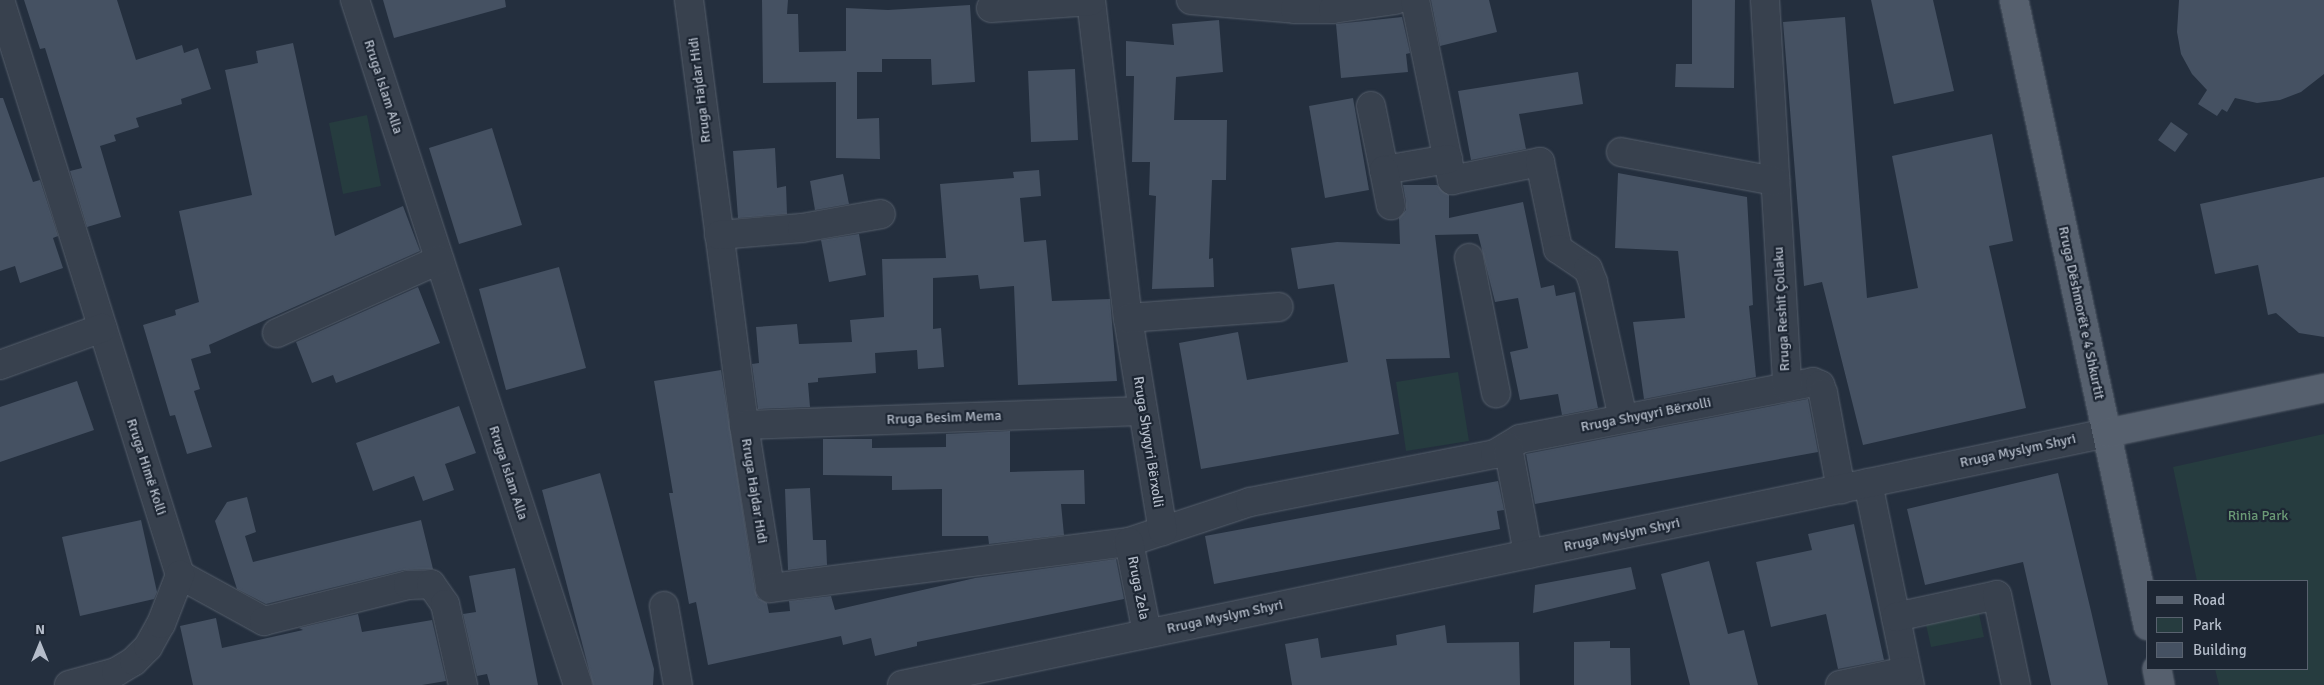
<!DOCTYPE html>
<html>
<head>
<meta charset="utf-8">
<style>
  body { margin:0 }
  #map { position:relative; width:2324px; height:685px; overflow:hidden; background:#242f3e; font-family:Signika,sans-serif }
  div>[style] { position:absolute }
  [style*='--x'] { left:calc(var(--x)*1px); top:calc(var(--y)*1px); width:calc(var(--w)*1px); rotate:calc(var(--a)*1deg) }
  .green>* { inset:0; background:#263c3f }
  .building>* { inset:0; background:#455162 }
  .roads { filter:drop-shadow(0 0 1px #565f6c) drop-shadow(0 0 1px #565f6c) }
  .minor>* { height:28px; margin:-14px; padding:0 14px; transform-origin:14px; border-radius:14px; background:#38414e }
  .major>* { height:28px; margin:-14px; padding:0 14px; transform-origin:14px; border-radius:14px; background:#56606e }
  span { translate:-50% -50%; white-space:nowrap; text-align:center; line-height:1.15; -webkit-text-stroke:4.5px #1d2633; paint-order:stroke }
  .street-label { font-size:14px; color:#b4bcc9 }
  .park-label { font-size:14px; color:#6b9a76 }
  .legend { position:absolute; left:2146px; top:580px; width:162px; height:90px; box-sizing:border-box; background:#1d2633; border:1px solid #59626f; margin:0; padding:6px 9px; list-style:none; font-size:15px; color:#b4bcc9 }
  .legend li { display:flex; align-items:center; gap:10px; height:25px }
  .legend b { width:25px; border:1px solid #59626f }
  .north { position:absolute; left:15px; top:620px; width:50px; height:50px; -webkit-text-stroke:4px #1d2633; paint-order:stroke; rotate:0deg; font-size:14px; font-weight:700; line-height:20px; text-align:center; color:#b4bcc9 }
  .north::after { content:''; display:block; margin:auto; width:18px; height:22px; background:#b4bcc9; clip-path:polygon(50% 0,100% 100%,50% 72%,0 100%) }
</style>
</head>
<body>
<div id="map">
  <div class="green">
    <i style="clip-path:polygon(367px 115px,381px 186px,343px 194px,329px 123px)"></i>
    <i style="clip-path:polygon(1458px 372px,1469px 441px,1406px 451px,1396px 382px)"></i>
    <i style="clip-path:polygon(2324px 434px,2324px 685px,2219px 685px,2215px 669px,2308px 669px,2308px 581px,2197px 581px,2173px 467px)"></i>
    <i style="clip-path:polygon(1978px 609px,1984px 637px,1931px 647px,1925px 620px)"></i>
  </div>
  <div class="building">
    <i style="clip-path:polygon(24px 0,117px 0,136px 60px,182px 45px,184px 53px,198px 48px,211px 89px,181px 99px,182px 104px,136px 118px,139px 127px,114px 135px,116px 141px,100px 146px,121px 217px,87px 227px,70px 171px,82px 168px,45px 48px,40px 49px)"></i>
    <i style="clip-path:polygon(383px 0,505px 0,506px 7px,394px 38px)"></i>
    <i style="clip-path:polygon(762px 0,788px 0,787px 14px,798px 14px,799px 52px,846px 51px,846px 8px,888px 10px,970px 5px,975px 82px,932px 85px,931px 59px,882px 59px,882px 72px,857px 72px,857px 119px,879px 118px,880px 159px,836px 158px,836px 82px,763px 83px)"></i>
    <i style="clip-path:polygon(1431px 0,1489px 0,1497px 32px,1440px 46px)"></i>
    <i style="clip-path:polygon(1692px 0,1735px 0,1734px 88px,1675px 87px,1676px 64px,1692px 64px)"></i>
    <i style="clip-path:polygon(1871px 0,1933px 0,1954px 91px,1894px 104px)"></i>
    <i style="clip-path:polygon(2179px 0,2324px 0,2324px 74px,2301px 92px,2280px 100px,2257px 103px,2235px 98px,2227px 112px,2222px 109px,2217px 116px,2198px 104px,2207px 90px,2192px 74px,2181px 54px,2177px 32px)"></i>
    <i style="clip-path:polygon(1402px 17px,1410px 53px,1406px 54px,1408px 72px,1341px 78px,1336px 24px)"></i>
    <i style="clip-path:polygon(1845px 17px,1867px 298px,1918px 288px,1892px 156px,1992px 134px,2013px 241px,1989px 246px,2026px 408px,1863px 445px,1822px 282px,1804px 286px,1783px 22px)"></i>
    <i style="clip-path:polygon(1219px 20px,1223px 72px,1176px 77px,1174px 120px,1227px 120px,1226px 180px,1212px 180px,1209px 259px,1213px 258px,1214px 287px,1152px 289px,1156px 196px,1149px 195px,1150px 162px,1132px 162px,1134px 76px,1126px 76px,1126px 41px,1174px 45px,1172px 24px)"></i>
    <i style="clip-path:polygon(293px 43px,335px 236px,403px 206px,420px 251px,209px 345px,211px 353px,191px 359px,200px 389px,194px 391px,212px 447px,187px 454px,175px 415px,170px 416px,143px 325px,176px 315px,175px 310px,199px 302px,179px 211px,252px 195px,225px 70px,258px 63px,256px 51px)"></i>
    <i style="clip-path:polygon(1075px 69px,1078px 140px,1031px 142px,1028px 71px)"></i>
    <i style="clip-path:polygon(1578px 72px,1583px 104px,1519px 114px,1526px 149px,1471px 160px,1458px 91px)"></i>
    <i style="clip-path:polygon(0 98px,3px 98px,33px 182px,40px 180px,58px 236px,53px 238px,63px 268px,20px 283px,15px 266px,0 271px)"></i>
    <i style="clip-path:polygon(1353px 98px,1369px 190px,1325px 198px,1309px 106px)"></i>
    <i style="clip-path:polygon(2171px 122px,2188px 134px,2175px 152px,2158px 140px)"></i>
    <i style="clip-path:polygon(492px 128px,522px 225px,459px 244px,429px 148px)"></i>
    <i style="clip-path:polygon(775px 148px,777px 188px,786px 186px,787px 214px,738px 218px,733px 151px)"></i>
    <i style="clip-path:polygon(1039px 170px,1041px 196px,1020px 198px,1024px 242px,1046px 240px,1052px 301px,1110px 299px,1117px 381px,1018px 385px,1014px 286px,980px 289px,978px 275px,933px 278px,933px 329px,941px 328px,944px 367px,918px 369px,917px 350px,875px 353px,876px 373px,818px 378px,818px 382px,808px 383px,810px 407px,758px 409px,752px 364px,759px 363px,756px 327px,797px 324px,799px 344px,852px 342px,850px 320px,884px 317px,882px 259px,946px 258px,940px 184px,1014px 178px,1013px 172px)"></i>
    <i style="clip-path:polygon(1618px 173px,1747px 197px,1753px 305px,1749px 306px,1756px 377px,1644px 399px,1633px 322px,1685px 318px,1678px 251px,1615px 248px)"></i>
    <i style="clip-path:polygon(843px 174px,849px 204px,815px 210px,810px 181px)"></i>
    <i style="clip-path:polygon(2324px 177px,2324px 337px,2299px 333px,2276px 313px,2268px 315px,2258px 265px,2215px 274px,2200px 204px)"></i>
    <i style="clip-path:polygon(1403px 185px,1437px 185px,1449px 195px,1449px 218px,1523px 202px,1541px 288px,1554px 285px,1556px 296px,1575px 292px,1598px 408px,1562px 415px,1558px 394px,1520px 400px,1510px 352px,1528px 348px,1518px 298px,1495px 302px,1478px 234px,1435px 235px,1450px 358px,1386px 359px,1399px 434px,1201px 469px,1179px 343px,1238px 332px,1247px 380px,1348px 362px,1334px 284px,1298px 289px,1291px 248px,1337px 242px,1400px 244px,1399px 218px,1406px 210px,1406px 202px)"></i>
    <i style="clip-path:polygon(859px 234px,866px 275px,829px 282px,821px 240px)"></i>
    <i style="clip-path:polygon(559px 267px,586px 368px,506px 390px,479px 289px)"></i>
    <i style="clip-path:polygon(418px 287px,440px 343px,336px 383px,333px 375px,312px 383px,296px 342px)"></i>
    <i style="clip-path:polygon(721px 370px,755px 590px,758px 598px,767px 603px,769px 613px,790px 611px,789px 601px,831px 596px,835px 610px,975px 578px,1116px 559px,1124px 599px,917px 642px,917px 646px,875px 656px,871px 638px,843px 645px,841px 636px,708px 665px,696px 602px,689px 604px,669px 493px,673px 493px,654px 381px)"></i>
    <i style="clip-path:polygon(77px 381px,94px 430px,0 462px,0 407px)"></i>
    <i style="clip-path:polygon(1808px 399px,1818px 452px,1535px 504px,1526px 454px)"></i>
    <i style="clip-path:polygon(459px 406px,476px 453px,445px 464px,454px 490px,423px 501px,414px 476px,373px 491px,356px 443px)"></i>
    <i style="clip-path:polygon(1010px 431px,1010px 472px,1084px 470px,1085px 504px,1061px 504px,1064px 535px,989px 544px,988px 536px,942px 536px,942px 489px,892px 490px,892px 476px,823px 475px,823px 439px,872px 439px,872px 448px,946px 447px,946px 434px)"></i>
    <i style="clip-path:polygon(600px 473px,654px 669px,653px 685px,593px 685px,542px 490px)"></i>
    <i style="clip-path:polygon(2058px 473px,2091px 611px,2108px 685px,2051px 685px,2023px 562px,1925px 585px,1907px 509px)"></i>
    <i style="clip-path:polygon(1498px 481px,1504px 510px,1497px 511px,1500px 529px,1214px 584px,1205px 536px)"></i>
    <i style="clip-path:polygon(810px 488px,813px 540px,826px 540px,827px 565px,788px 570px,785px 489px)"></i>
    <i style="clip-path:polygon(247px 497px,256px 532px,245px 536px,253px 562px,421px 520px,433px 569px,404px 570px,266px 604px,237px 589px,215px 521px,227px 502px)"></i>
    <i style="clip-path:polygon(141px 520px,157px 592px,154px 599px,80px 616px,62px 537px)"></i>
    <i style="clip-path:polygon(1854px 524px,1884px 660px,1838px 669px,1826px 614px,1771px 627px,1756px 562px,1812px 550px,1808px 534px)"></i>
    <i style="clip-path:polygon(1709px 561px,1728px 634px,1744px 630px,1758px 685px,1690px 685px,1661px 574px)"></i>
    <i style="clip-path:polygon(1631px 567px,1636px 589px,1533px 613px,1535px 585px)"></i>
    <i style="clip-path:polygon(515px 568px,538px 685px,490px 685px,487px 674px,477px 676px,463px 614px,476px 612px,469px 576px)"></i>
    <i style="clip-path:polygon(358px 614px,362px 632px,432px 620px,446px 681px,422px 685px,193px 685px,180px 626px,216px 618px,222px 648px,303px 630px,299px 628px)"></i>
    <i style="clip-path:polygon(1445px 625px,1447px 643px,1519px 642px,1520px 685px,1292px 685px,1285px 644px,1318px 638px,1321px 658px,1397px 645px,1396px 635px)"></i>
    <i style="clip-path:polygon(1610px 641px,1610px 648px,1630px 648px,1631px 685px,1574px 685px,1574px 642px)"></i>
  </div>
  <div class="roads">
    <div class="minor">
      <i style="--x:0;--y:0;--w:603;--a:72.62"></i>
      <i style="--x:180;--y:575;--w:96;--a:28.7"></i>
      <i style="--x:264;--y:621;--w:148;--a:-14"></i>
      <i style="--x:408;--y:585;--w:23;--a:-2"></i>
      <i style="--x:431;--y:584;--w:24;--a:55"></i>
      <i style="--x:445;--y:604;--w:83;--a:77.5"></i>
      <i style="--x:355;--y:0;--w:720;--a:71.97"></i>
      <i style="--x:689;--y:0;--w:429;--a:82.6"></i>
      <i style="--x:744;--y:425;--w:165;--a:80.9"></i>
      <i style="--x:770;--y:588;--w:362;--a:-7.3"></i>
      <i style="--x:1129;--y:542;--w:127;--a:-18.3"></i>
      <i style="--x:1250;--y:502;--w:250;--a:-11.1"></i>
      <i style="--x:1495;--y:454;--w:29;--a:-31"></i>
      <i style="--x:1520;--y:439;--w:298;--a:-11"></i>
      <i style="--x:1813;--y:382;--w:8;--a:23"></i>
      <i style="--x:1820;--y:385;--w:9;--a:69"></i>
      <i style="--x:1823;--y:393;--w:98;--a:79.4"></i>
      <i style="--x:1091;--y:0;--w:320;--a:83.4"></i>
      <i style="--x:1128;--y:318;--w:216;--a:80.7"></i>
      <i style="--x:1191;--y:0;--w:104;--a:4.9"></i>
      <i style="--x:1295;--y:9;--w:38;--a:0"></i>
      <i style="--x:1333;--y:9;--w:63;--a:-8.3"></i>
      <i style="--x:1415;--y:0;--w:184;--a:78.4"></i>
      <i style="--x:1452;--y:180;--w:90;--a:-11.6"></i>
      <i style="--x:1540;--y:162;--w:89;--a:78.3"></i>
      <i style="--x:1558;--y:249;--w:36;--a:34"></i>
      <i style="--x:1588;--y:269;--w:14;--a:69"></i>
      <i style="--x:1593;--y:282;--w:140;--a:77.6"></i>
      <i style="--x:1765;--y:0;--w:388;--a:86.7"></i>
      <i style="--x:991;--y:8;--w:100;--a:-4"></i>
      <i style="--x:1371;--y:106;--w:65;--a:78.5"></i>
      <i style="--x:1384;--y:170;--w:65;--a:-9.8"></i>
      <i style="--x:1621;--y:152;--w:157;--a:10.7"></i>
      <i style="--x:1384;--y:170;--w:36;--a:79"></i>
      <i style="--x:719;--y:235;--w:83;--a:-4.8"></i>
      <i style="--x:802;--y:228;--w:80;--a:-10"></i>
      <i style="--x:1469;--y:258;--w:138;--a:78.7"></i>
      <i style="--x:1128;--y:318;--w:151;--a:-4.2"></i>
      <i style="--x:277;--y:333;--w:178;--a:-24.3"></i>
      <i style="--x:0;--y:365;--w:109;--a:-19.9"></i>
      <i style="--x:744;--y:425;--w:399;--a:-2"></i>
      <i style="--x:1508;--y:447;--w:109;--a:79.4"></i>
      <i style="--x:1868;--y:483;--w:206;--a:78.3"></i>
      <i style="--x:1129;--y:542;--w:93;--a:78.8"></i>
      <i style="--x:664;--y:606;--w:80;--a:80"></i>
      <i style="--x:1896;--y:617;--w:103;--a:-12.3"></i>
      <i style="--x:1997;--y:595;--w:92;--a:78.1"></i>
      <i style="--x:69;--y:685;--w:49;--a:-15.5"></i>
      <i style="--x:116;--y:672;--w:21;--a:-31"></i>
      <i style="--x:134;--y:661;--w:20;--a:-45"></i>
      <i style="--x:148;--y:647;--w:26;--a:-61"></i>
      <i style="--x:161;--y:624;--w:53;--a:-68.8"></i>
      <i style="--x:902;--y:685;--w:1231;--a:-11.81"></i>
      <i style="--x:1840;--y:685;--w:68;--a:-11.8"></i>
    </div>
    <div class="major">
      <i style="--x:2014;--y:0;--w:640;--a:77.92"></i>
      <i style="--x:2107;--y:433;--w:222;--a:-11.7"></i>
      <i style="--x:2157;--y:669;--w:16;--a:79"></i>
    </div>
  </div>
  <div class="street-label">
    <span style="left:383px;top:87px;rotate:72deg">Rruga Islam Alla</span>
    <span style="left:700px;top:90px;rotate:-97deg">Rruga Hajdar Hidi</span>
    <span style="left:1782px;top:309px;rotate:-93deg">Rruga Reshit Çollaku</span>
    <span style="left:2081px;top:313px;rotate:78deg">Rruga Dëshmorët e 4 Shkurtit</span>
    <span style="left:1646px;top:415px;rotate:-11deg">Rruga Shyqyri Bërxolli</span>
    <span style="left:944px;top:418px;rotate:-2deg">Rruga Besim Mema</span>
    <span style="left:1148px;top:442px;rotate:81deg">Rruga Shyqyri Bërxolli</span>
    <span style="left:2018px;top:451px;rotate:-12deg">Rruga Myslym Shyri</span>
    <span style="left:146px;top:467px;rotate:72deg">Rruga Himë Kolli</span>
    <span style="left:508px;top:473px;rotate:72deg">Rruga Islam Alla</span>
    <span style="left:754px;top:491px;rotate:81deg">Rruga Hajdar Hidi</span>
    <span style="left:1622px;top:535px;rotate:-12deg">Rruga Myslym Shyri</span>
    <span style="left:1138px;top:588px;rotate:79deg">Rruga Zela</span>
    <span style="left:1225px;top:617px;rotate:-12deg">Rruga Myslym Shyri</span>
  </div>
  <div class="park-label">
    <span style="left:2258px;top:516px">Rinia Park</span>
  </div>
  <ul class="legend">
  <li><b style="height:6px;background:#56606e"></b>Road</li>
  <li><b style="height:14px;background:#263c3f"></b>Park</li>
  <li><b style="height:14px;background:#455162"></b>Building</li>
  </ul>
  <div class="north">N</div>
</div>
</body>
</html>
